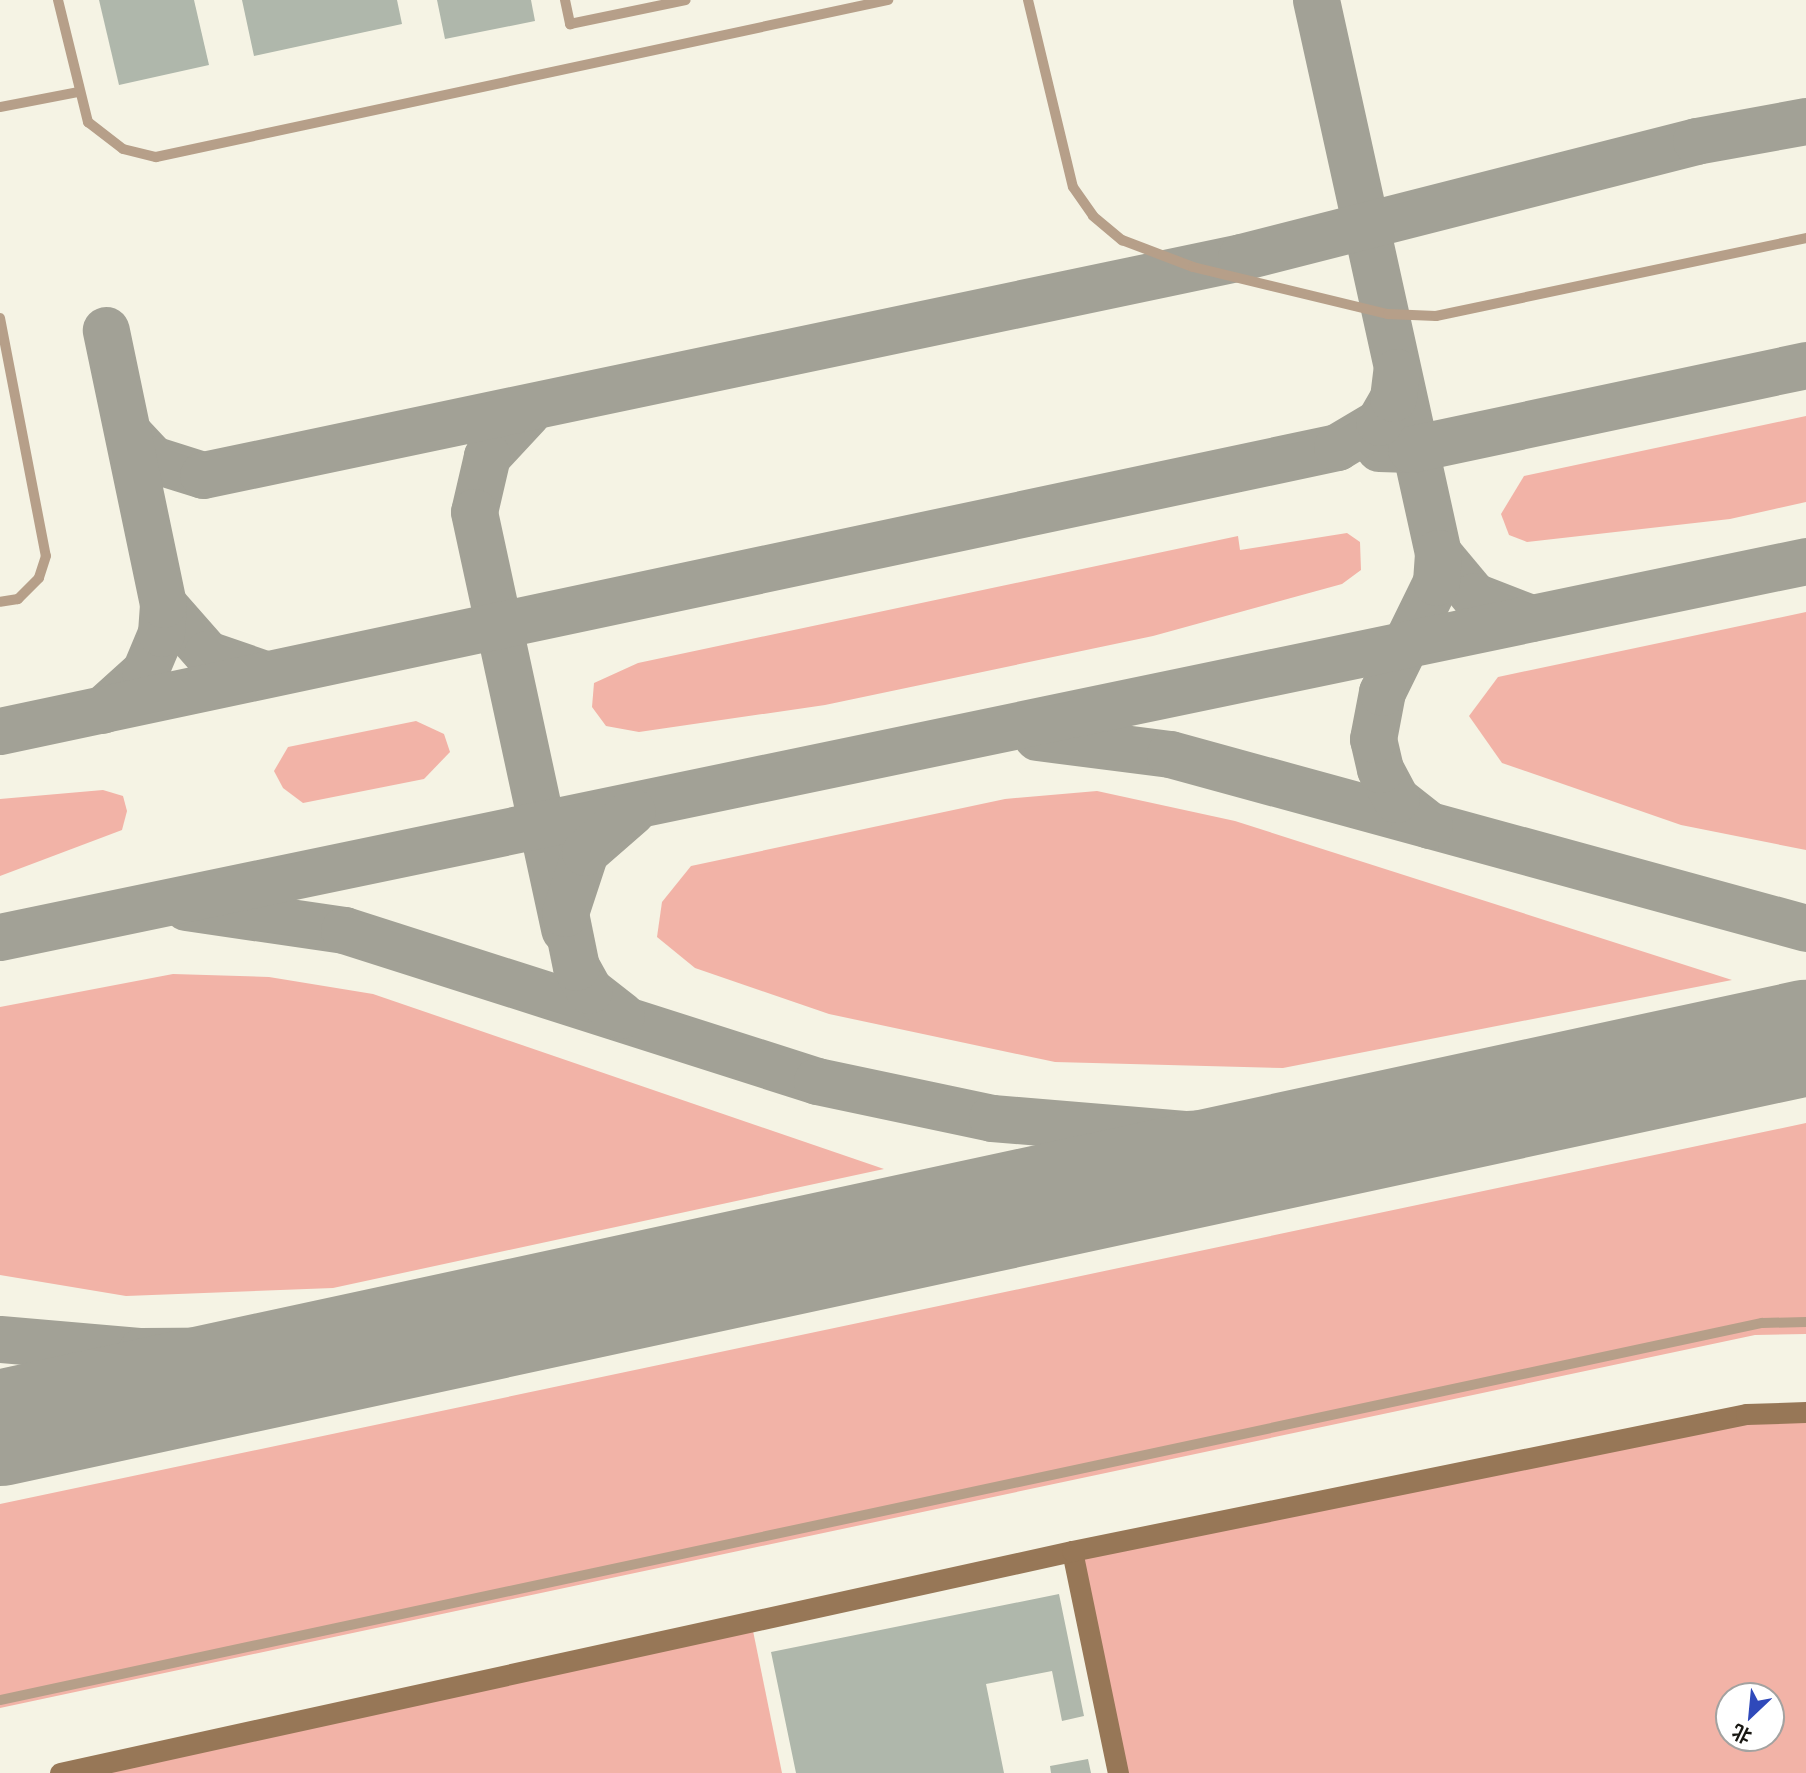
<!DOCTYPE html>
<html>
<head>
<meta charset="utf-8">
<style>
  body { margin:0 }
  #map { position:relative; width:1806px; height:1773px; overflow:hidden; background:#f5f3e4; font-family:"PT Serif","Noto Sans SC",serif }
  div>[style] { position:absolute }
  [style*='--x'] { left:calc(var(--x)*1px); top:calc(var(--y)*1px); width:calc(var(--w)*1px); rotate:calc(var(--a)*1deg) }
  .green>* { inset:0; background:#f2b3a7 }
  .taxiway>* { height:47px; margin:-23.5px; padding:0 23.5px; transform-origin:23.5px; border-radius:23.5px; background:#a2a196 }
  .runway>* { height:116px; margin:-58px; padding:0 58px; transform-origin:58px; border-radius:58px; background:#a2a196 }
  .building>* { inset:0; background:#afb7ab }
  .lane>* { height:10px; margin:-5px; padding:0 5px; transform-origin:5px; border-radius:5px; background:#b69f89 }
  .secondary>* { height:21px; margin:-10.5px; padding:0 10.5px; transform-origin:10.5px; border-radius:10.5px; background:#977757 }
  span { translate:-50% -50%; white-space:nowrap; text-align:center; line-height:1.15; -webkit-text-stroke:5px #fff; paint-order:stroke }
  .north { position:absolute; left:1715px; top:1682px; width:70px; height:70px; box-sizing:border-box; background:#fff; border:2px solid #a3a2a0; border-radius:50%; rotate:206deg; font-size:19px; font-weight:700; line-height:28px; text-align:center; color:#181712 }
  .north::after { content:''; display:block; margin:auto; width:24px; height:32px; background:#2f49ba; clip-path:polygon(50% 0,100% 100%,50% 72%,0 100%) }
</style>
</head>
<body>
<div id="map">
  <div class="green">
    <i style="clip-path:polygon(1806px 416px,1806px 502px,1730px 519px,1527px 542px,1509px 535px,1501px 514px,1524px 476px)"></i>
    <i style="clip-path:polygon(1347px 533px,1360px 542px,1361px 570px,1342px 584px,1153px 636px,825px 705px,639px 732px,606px 726px,592px 707px,594px 683px,638px 663px,1238px 536px,1240px 550px)"></i>
    <i style="clip-path:polygon(1806px 612px,1806px 850px,1681px 825px,1502px 763px,1469px 716px,1498px 677px)"></i>
    <i style="clip-path:polygon(416px 721px,444px 734px,450px 752px,424px 779px,303px 803px,283px 788px,274px 771px,288px 747px)"></i>
    <i style="clip-path:polygon(103px 790px,123px 796px,127px 811px,122px 830px,0 876px,0 799px)"></i>
    <i style="clip-path:polygon(1097px 791px,1235px 821px,1732px 980px,1283px 1068px,1055px 1062px,829px 1014px,695px 968px,657px 937px,662px 902px,691px 866px,1005px 799px)"></i>
    <i style="clip-path:polygon(173px 974px,269px 977px,373px 994px,884px 1169px,333px 1288px,126px 1296px,0 1275px,0 1007px)"></i>
    <i style="clip-path:polygon(1806px 1123px,1806px 1334px,1755px 1335px,0 1708px,0 1504px)"></i>
    <i style="clip-path:polygon(evenodd,1746px 1414px,1806px 1415px,1806px 1773px,1118px 1773px,1072px 1551px,1746px 1414px,1729px 1696px,1771px 1696px,1771px 1738px,1729px 1738px,1729px 1696px)"></i>
    <i style="clip-path:polygon(751px 1621px,782px 1773px,85px 1773px)"></i>
  </div>
  <div class="taxiway">
    <i style="--x:1316;--y:0;--w:566;--a:77.56"></i>
    <i style="--x:1438;--y:553;--w:56;--a:50.1"></i>
    <i style="--x:1474;--y:596;--w:61;--a:21.1"></i>
    <i style="--x:527;--y:413;--w:59;--a:132.9"></i>
    <i style="--x:487;--y:456;--w:57;--a:103.1"></i>
    <i style="--x:474;--y:512;--w:427;--a:77.8"></i>
    <i style="--x:130;--y:435;--w:33;--a:47"></i>
    <i style="--x:152;--y:459;--w:53;--a:17.4"></i>
    <i style="--x:203;--y:475;--w:1061;--a:-11.86"></i>
    <i style="--x:1241;--y:257;--w:470;--a:-14.3"></i>
    <i style="--x:1696;--y:141;--w:112;--a:-10.3"></i>
    <i style="--x:1379;--y:448;--w:32;--a:2"></i>
    <i style="--x:1411;--y:449;--w:404;--a:-12"></i>
    <i style="--x:163;--y:604;--w:67;--a:48.7"></i>
    <i style="--x:207;--y:654;--w:61;--a:19"></i>
    <i style="--x:102;--y:710;--w:58;--a:-42.2"></i>
    <i style="--x:145;--y:671;--w:41;--a:-67.2"></i>
    <i style="--x:161;--y:633;--w:29;--a:-86"></i>
    <i style="--x:163;--y:604;--w:280;--a:-101.8"></i>
    <i style="--x:0;--y:731;--w:1367;--a:-11.99"></i>
    <i style="--x:1337;--y:447;--w:49;--a:-30.8"></i>
    <i style="--x:1379;--y:422;--w:28;--a:-60"></i>
    <i style="--x:1393;--y:398;--w:26;--a:-83"></i>
    <i style="--x:1037;--y:737;--w:134;--a:7.3"></i>
    <i style="--x:1170;--y:754;--w:659;--a:15.3"></i>
    <i style="--x:1429;--y:825;--w:42;--a:-141.8"></i>
    <i style="--x:1396;--y:799;--w:34;--a:-118"></i>
    <i style="--x:1380;--y:769;--w:31;--a:-103"></i>
    <i style="--x:1373;--y:739;--w:48;--a:-79.2"></i>
    <i style="--x:1382;--y:692;--w:123;--a:-63.9"></i>
    <i style="--x:1436;--y:582;--w:29;--a:-86"></i>
    <i style="--x:186;--y:907;--w:160;--a:8.3"></i>
    <i style="--x:344;--y:930;--w:497;--a:17.7"></i>
    <i style="--x:817;--y:1081;--w:179;--a:11.9"></i>
    <i style="--x:992;--y:1118;--w:196;--a:4.7"></i>
    <i style="--x:1187;--y:1134;--w:225;--a:-3.1"></i>
    <i style="--x:0;--y:937;--w:1845;--a:-11.76"></i>
    <i style="--x:621;--y:1015;--w:41;--a:-142"></i>
    <i style="--x:589;--y:990;--w:26;--a:-119"></i>
    <i style="--x:576;--y:967;--w:55;--a:-101.5"></i>
    <i style="--x:565;--y:913;--w:64;--a:-71.8"></i>
    <i style="--x:585;--y:852;--w:62;--a:-41.1"></i>
    <i style="--x:0;--y:1339;--w:142;--a:4.9"></i>
    <i style="--x:141;--y:1351;--w:155;--a:-0.4"></i>
    <i style="--x:296;--y:1350;--w:80;--a:-5"></i>
    <i style="--x:376;--y:1343;--w:126;--a:-11.9"></i>
  </div>
  <div class="runway">
    <i style="--x:0;--y:1428;--w:1848;--a:-12.19"></i>
  </div>
  <div class="building">
    <i style="clip-path:polygon(99px 0,194px 0,209px 65px,119px 85px)"></i>
    <i style="clip-path:polygon(242px 0,397px 0,402px 24px,254px 56px)"></i>
    <i style="clip-path:polygon(437px 0,531px 0,535px 21px,445px 39px)"></i>
    <i style="clip-path:polygon(1059px 1594px,1084px 1716px,1062px 1721px,1052px 1671px,986px 1684px,1004px 1773px,796px 1773px,771px 1652px)"></i>
    <i style="clip-path:polygon(1088px 1759px,1091px 1773px,1051px 1773px,1050px 1766px)"></i>
  </div>
  <div class="lane">
    <i style="--x:58;--y:0;--w:126;--a:76.2"></i>
    <i style="--x:88;--y:122;--w:44;--a:37.6"></i>
    <i style="--x:123;--y:149;--w:34;--a:14"></i>
    <i style="--x:156;--y:157;--w:749;--a:-12.11"></i>
    <i style="--x:565;--y:0;--w:25;--a:78"></i>
    <i style="--x:570;--y:24;--w:118;--a:-11.7"></i>
    <i style="--x:1028;--y:0;--w:192;--a:76.5"></i>
    <i style="--x:1073;--y:187;--w:35;--a:55"></i>
    <i style="--x:1093;--y:216;--w:38;--a:40"></i>
    <i style="--x:1122;--y:240;--w:76;--a:20.8"></i>
    <i style="--x:1193;--y:267;--w:201;--a:13.6"></i>
    <i style="--x:1388;--y:314;--w:48;--a:2.4"></i>
    <i style="--x:1436;--y:316;--w:378;--a:-11.9"></i>
    <i style="--x:0;--y:107;--w:79;--a:-10.9"></i>
    <i style="--x:0;--y:318;--w:242;--a:79.1"></i>
    <i style="--x:46;--y:556;--w:23;--a:108"></i>
    <i style="--x:39;--y:578;--w:30;--a:135"></i>
    <i style="--x:18;--y:599;--w:18;--a:171"></i>
    <i style="--x:0;--y:1700;--w:1802;--a:-12.08"></i>
    <i style="--x:1762;--y:1323;--w:44;--a:-1.3"></i>
  </div>
  <div class="secondary">
    <i style="--x:1072;--y:1551;--w:227;--a:78.3"></i>
    <i style="--x:60;--y:1773;--w:1036;--a:-12.37"></i>
    <i style="--x:1072;--y:1551;--w:688;--a:-11.49"></i>
    <i style="--x:1746;--y:1414;--w:60;--a:-1.9"></i>
  </div>
  <div class="north">北</div>
</div>
</body>
</html>
